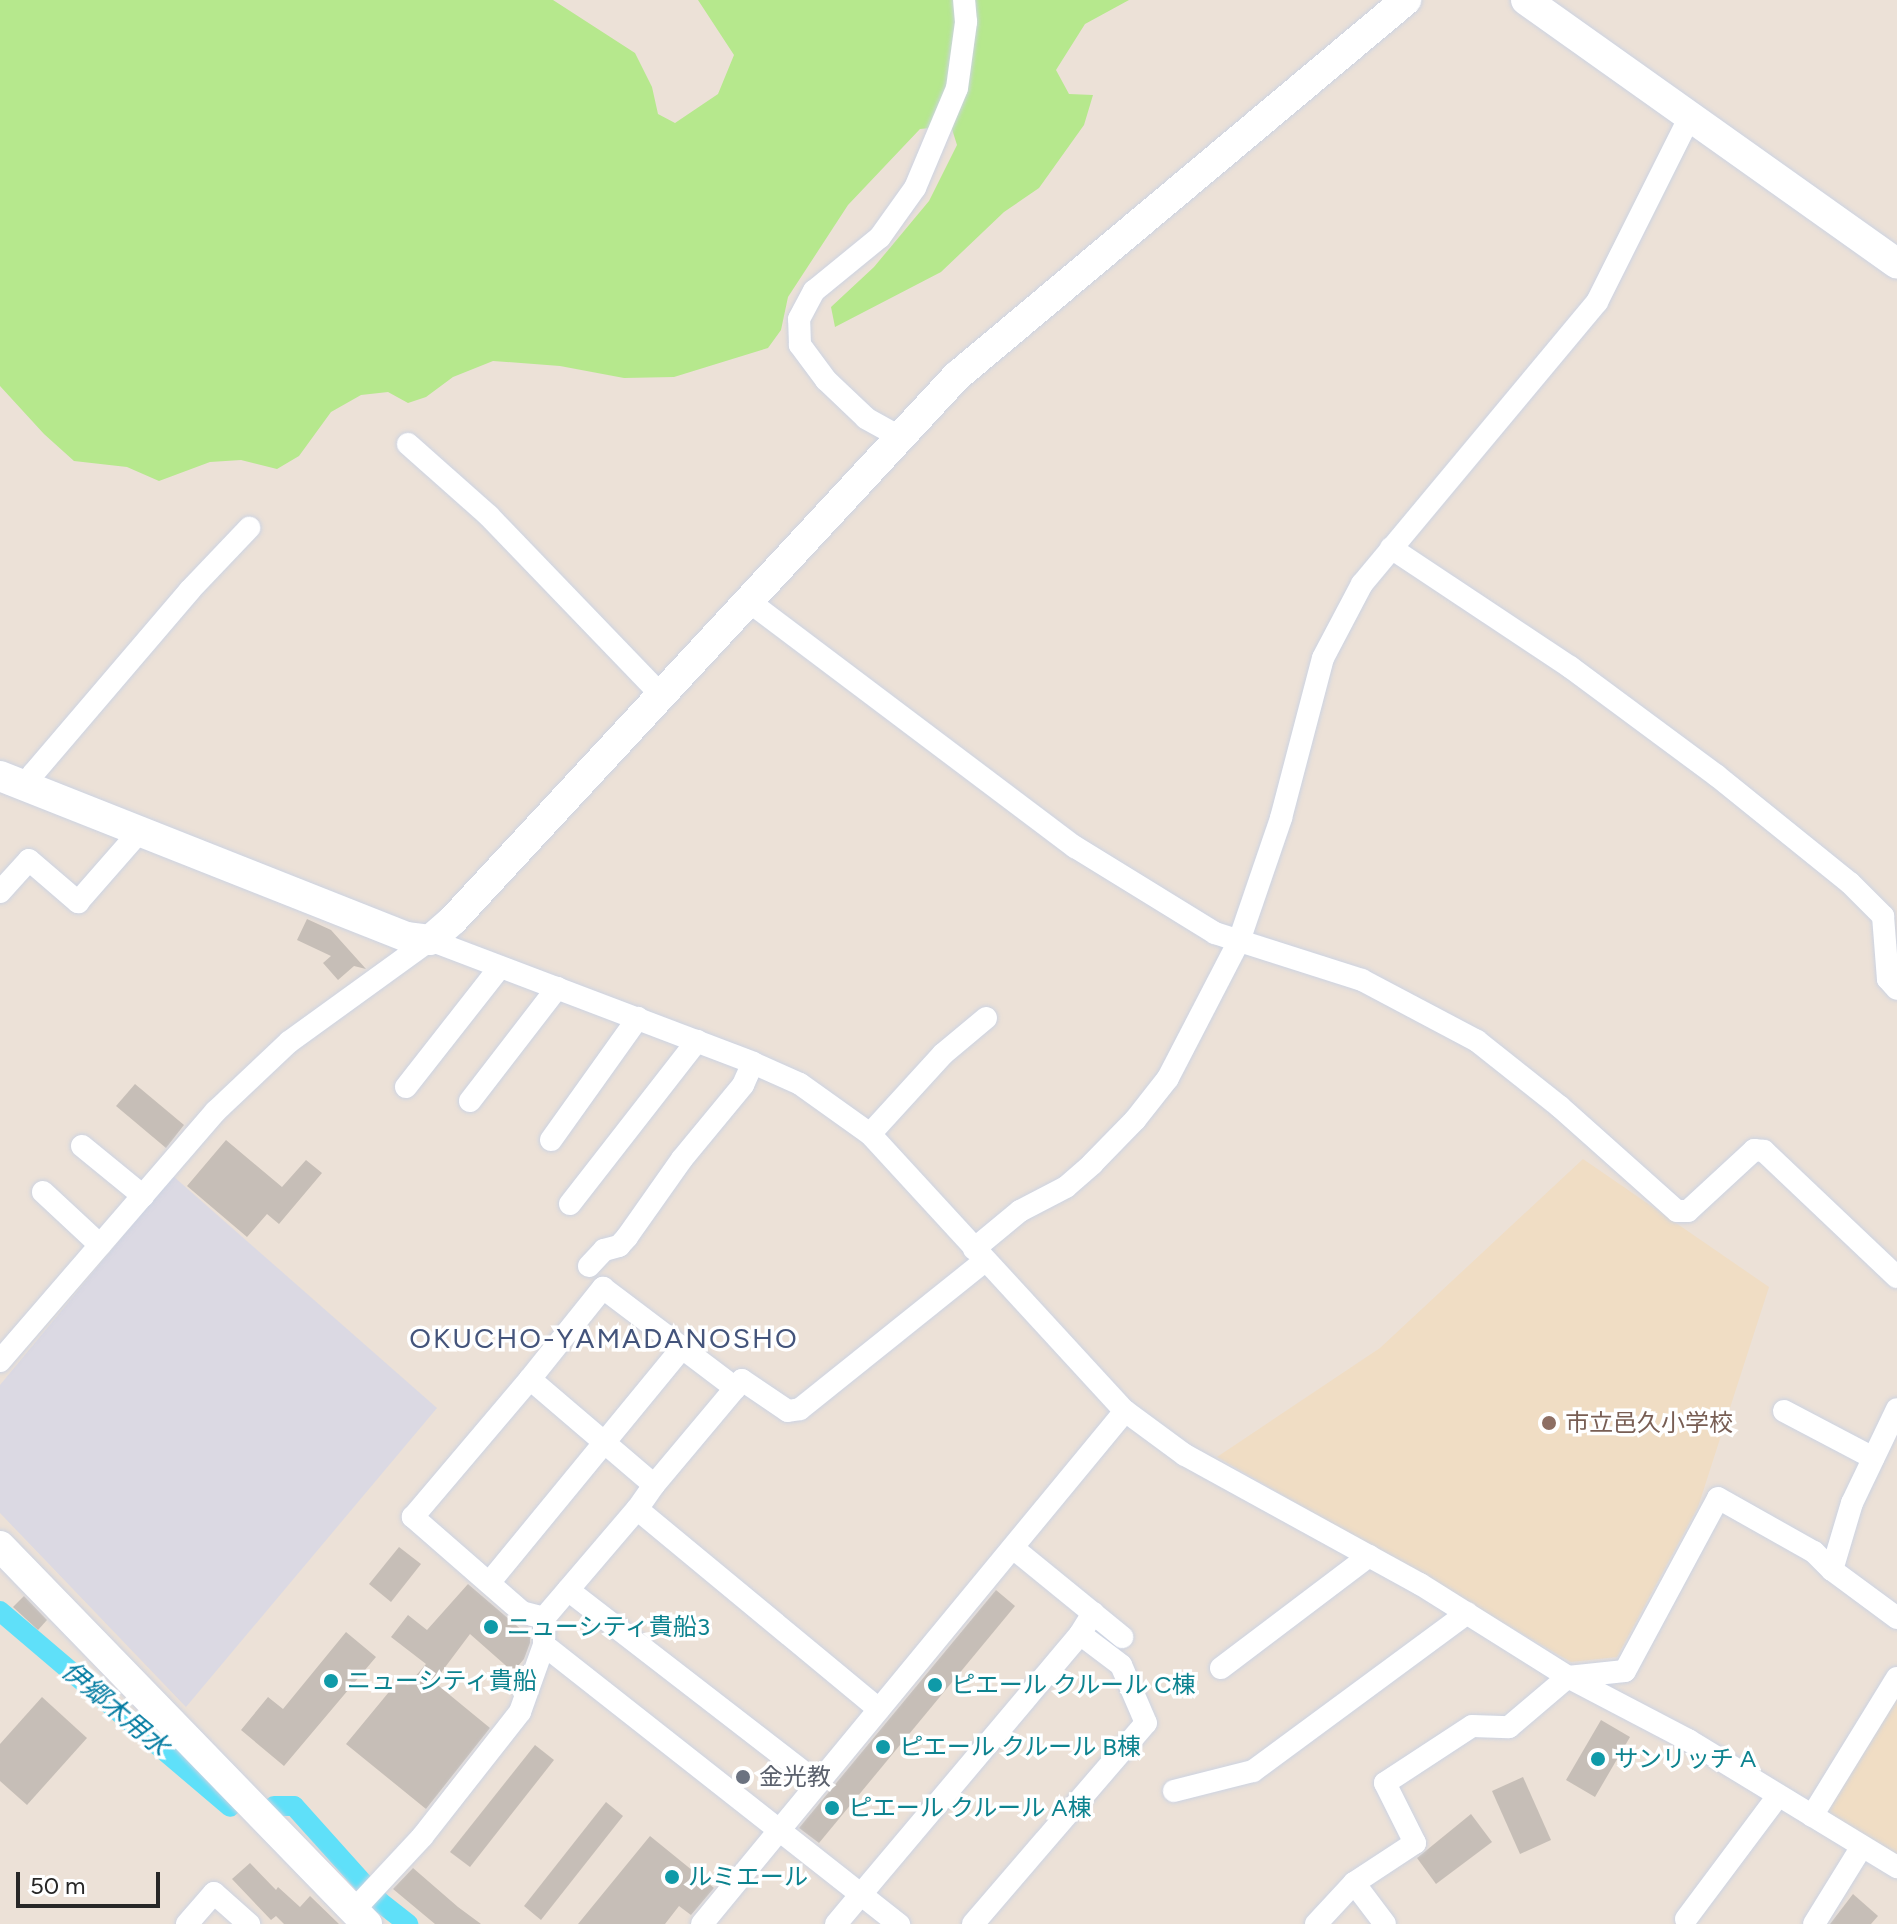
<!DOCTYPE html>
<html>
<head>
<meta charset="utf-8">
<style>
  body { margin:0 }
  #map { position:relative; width:1897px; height:1924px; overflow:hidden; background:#ece1d7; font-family:Figtree,"Noto Sans JP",sans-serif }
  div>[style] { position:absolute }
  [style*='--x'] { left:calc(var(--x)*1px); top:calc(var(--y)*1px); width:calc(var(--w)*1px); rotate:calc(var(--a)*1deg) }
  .industrial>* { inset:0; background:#dbd9e3 }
  .education>* { inset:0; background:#f0ddc4 }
  .green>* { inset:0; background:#b6e88d }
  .canal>* { height:20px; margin:-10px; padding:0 10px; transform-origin:10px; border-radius:10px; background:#5fe0f9 }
  .building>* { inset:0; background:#c6beb7 }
  .roads { filter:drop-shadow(0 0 2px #ccd3e2) drop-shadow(0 0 2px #ccd3e2) }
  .street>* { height:22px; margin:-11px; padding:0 11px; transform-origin:11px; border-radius:11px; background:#fff }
  .secondary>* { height:30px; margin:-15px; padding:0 15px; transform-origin:15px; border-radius:15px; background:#fff }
  .dots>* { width:22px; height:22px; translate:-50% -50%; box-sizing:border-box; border:4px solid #fff; border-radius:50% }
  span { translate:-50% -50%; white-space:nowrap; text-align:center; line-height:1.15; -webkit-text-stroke:7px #fff; paint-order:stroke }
  .education-label { font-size:24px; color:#785e54 }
  .left { translate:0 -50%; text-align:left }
  .culture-label { font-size:24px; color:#0d838f }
  .worship-label { font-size:24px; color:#5b616d }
  .water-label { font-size:26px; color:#027ba1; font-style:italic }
  .quarter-label { font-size:28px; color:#44547b; letter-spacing:2px }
  .scale { position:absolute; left:16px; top:1872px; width:144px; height:36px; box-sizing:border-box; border:4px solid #272727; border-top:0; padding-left:10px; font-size:24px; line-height:28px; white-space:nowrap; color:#272727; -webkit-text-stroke:6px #fff; paint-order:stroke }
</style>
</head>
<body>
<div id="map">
  <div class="industrial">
    <i style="clip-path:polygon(173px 1176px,437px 1408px,186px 1707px,0 1513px,0 1385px)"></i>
  </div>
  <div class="education">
    <i style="clip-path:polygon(1583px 1159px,1769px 1287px,1698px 1507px,1617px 1657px,1571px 1662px,1217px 1457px,1380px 1348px)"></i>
    <i style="clip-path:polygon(1897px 1692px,1897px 1859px,1822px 1815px)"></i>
  </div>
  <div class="green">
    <i style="clip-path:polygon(0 0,553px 0,635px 53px,652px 87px,658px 114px,675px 123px,718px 94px,734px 55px,698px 0,1129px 0,1085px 24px,1056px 70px,1069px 94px,1093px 95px,1084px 125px,1039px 188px,1004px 212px,941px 272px,835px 327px,831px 307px,874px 267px,929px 201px,957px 145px,951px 126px,920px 129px,848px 205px,788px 297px,781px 330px,768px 348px,674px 377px,624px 378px,560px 366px,493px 361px,453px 377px,426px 397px,408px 403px,388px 392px,361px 395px,331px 412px,299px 456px,277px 469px,241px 460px,210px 462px,159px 481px,127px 467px,74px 461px,44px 434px,0 386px)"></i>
  </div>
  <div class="canal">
    <i style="--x:0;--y:1611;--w:302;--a:40.4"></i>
    <i style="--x:274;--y:1806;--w:20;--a:0"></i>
    <i style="--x:294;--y:1806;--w:129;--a:48.1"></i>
    <i style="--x:380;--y:1902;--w:36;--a:38"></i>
  </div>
  <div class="building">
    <i style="clip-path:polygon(307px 919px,331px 930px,366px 969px,354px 966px,338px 980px,323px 963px,331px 956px,297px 940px)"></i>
    <i style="clip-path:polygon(135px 1084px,184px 1125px,166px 1148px,116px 1106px)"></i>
    <i style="clip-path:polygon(226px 1140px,282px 1187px,306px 1160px,322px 1173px,279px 1224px,267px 1214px,247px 1237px,187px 1186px)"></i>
    <i style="clip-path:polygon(399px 1547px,421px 1564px,391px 1602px,369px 1584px)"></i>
    <i style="clip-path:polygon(468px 1584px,530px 1637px,530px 1643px,524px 1659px,513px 1672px,470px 1634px,434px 1682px,490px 1728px,426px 1809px,346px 1744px,398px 1681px,408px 1685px,426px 1664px,391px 1637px,408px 1615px,427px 1630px)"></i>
    <i style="clip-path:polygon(996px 1590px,1015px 1606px,819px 1843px,799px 1828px)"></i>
    <i style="clip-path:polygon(24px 1596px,47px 1620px,38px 1630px,13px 1607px)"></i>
    <i style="clip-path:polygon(346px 1632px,376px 1657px,284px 1766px,241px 1730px,268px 1697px,283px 1709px)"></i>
    <i style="clip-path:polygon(42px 1697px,87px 1738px,27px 1805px,0 1781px,0 1744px)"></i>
    <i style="clip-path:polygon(1601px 1720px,1630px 1737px,1595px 1797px,1566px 1780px)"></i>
    <i style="clip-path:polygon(535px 1745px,554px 1760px,470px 1867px,450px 1852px)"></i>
    <i style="clip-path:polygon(1523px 1777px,1551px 1840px,1520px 1854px,1492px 1791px)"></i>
    <i style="clip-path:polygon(606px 1802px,623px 1816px,541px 1920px,524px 1906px)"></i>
    <i style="clip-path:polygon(1471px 1814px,1492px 1842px,1436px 1884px,1417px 1858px)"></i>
    <i style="clip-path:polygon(650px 1836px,714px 1888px,691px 1915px,679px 1906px,665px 1924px,578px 1924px)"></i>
    <i style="clip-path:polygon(250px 1863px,276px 1890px,278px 1887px,300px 1907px,310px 1896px,339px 1924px,284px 1924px,276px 1916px,271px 1920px,232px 1879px)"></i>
    <i style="clip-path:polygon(413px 1868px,458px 1907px,481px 1924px,435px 1924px,393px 1889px)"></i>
    <i style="clip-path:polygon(1853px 1894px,1878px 1916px,1871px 1924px,1830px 1924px)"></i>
  </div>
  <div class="roads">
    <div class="street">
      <i style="--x:898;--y:436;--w:37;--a:-151"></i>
      <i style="--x:866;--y:418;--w:55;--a:-136.5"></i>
      <i style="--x:826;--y:380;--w:44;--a:-126.6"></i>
      <i style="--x:800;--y:345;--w:26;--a:-92"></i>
      <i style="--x:799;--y:319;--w:32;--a:-62"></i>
      <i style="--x:814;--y:291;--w:85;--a:-39.3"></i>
      <i style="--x:880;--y:237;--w:60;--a:-54.5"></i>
      <i style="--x:915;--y:188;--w:108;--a:-67.2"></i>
      <i style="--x:957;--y:88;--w:67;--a:-82.2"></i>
      <i style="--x:966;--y:22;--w:22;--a:-95"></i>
      <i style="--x:408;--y:444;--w:108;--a:41.6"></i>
      <i style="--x:489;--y:516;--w:247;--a:46.1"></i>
      <i style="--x:1391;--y:548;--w:215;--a:33.6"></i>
      <i style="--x:1570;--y:667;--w:182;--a:36.5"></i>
      <i style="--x:1716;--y:775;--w:172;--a:38.9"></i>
      <i style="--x:1850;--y:883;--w:47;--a:45"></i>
      <i style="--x:1883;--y:916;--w:63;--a:85.5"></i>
      <i style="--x:1888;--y:979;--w:13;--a:48"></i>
      <i style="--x:747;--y:600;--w:411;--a:37"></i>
      <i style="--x:1075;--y:847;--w:164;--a:31.6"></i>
      <i style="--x:1215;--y:933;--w:154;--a:17.7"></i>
      <i style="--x:1362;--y:980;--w:130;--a:27.9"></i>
      <i style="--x:1477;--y:1041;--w:105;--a:38.4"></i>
      <i style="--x:1559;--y:1106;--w:158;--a:41.7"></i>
      <i style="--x:1677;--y:1211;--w:11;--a:0"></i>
      <i style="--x:1688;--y:1211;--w:90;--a:-42.7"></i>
      <i style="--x:1754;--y:1150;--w:10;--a:6"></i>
      <i style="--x:1764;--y:1151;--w:183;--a:43.5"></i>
      <i style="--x:27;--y:784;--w:12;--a:-59"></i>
      <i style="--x:33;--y:774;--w:242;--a:-49.5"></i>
      <i style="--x:190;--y:590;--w:86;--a:-46.4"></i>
      <i style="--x:0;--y:892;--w:43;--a:-47.8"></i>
      <i style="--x:29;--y:860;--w:65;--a:40.6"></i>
      <i style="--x:78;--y:902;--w:96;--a:-48.8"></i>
      <i style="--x:406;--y:1087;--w:152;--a:-51.9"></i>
      <i style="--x:470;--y:1101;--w:143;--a:-52.4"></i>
      <i style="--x:870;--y:1134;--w:108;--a:-47.6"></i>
      <i style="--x:943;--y:1054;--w:56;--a:-39.9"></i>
      <i style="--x:551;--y:1140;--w:150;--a:-54.5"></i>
      <i style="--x:82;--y:1146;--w:79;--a:39.3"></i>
      <i style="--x:43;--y:1192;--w:78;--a:42.9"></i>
      <i style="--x:570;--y:1204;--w:207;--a:-52.1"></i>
      <i style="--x:974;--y:1249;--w:60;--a:-39.6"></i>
      <i style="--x:1020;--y:1211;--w:52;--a:-27.6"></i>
      <i style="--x:1066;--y:1187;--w:35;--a:-41"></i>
      <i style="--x:1092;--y:1164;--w:62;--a:-45.7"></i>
      <i style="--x:1135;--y:1120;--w:53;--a:-51.8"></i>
      <i style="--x:1168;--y:1078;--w:154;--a:-62.6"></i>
      <i style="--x:1239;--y:941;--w:130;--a:-71.1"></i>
      <i style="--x:1281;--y:818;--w:165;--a:-75.3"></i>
      <i style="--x:1323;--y:658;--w:84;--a:-62.2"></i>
      <i style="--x:1362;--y:584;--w:367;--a:-50.2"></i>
      <i style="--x:1597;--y:302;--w:206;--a:-63.4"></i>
      <i style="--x:589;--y:1266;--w:22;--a:-47"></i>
      <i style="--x:604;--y:1250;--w:16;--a:-15"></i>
      <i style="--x:619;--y:1246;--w:12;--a:-48"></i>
      <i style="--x:627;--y:1237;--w:95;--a:-54.8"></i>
      <i style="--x:682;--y:1159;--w:96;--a:-50.5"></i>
      <i style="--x:743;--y:1085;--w:24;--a:-66"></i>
      <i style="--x:0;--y:1361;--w:330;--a:-49.2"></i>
      <i style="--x:216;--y:1111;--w:100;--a:-43.4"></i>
      <i style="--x:289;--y:1042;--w:174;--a:-35.9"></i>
      <i style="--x:430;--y:940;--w:346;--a:20.8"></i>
      <i style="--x:753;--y:1063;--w:51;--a:24.1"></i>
      <i style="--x:800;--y:1084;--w:86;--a:35.5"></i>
      <i style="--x:870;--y:1134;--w:377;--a:47.4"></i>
      <i style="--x:1125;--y:1411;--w:74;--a:36.3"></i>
      <i style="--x:1185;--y:1455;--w:268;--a:28.8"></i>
      <i style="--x:1420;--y:1584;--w:175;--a:32.1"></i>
      <i style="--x:1568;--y:1677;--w:136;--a:27.7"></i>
      <i style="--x:1688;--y:1740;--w:245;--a:31.3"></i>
      <i style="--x:530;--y:1379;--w:117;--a:-51.3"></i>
      <i style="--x:603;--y:1288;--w:166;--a:37.1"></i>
      <i style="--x:1784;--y:1411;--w:101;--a:27.8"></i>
      <i style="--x:654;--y:1485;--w:137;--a:-50"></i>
      <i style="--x:742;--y:1380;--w:55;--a:34"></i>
      <i style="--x:788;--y:1411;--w:12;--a:-9"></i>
      <i style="--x:800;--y:1409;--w:237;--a:-38.7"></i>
      <i style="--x:1013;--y:1548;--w:141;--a:39.2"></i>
      <i style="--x:1832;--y:1570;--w:70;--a:-73.4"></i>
      <i style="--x:1852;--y:1503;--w:104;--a:-64.4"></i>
      <i style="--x:489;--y:1583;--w:304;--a:-50.6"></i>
      <i style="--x:568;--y:1590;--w:316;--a:37.7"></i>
      <i style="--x:544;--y:1618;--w:23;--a:-165"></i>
      <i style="--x:522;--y:1612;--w:145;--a:-138.9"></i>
      <i style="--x:413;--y:1517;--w:181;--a:-49.7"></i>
      <i style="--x:530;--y:1379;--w:163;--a:40.5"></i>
      <i style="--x:654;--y:1485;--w:29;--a:125"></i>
      <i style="--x:544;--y:1645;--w:452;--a:38.2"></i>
      <i style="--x:1221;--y:1668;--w:186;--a:-37.1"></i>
      <i style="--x:1174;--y:1791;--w:81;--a:-14.2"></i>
      <i style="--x:1253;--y:1771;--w:266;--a:-36.4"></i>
      <i style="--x:1812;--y:1816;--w:162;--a:-58.4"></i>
      <i style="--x:1354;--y:1883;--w:51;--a:52.9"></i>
      <i style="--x:354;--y:1910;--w:100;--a:-47"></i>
      <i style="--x:422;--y:1837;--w:159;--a:-51.9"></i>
      <i style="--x:520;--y:1712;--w:71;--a:-70.3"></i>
      <i style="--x:544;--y:1645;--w:27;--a:-90"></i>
      <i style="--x:544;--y:1618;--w:143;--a:-49.5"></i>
      <i style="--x:637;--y:1509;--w:314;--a:39.6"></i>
      <i style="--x:1686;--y:1919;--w:154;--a:-53.2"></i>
      <i style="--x:187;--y:1924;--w:41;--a:-48.9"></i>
      <i style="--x:214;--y:1893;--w:47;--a:41.5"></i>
      <i style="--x:702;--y:1924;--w:665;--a:-50.49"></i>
      <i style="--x:836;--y:1924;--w:379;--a:-49.9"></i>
      <i style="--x:1080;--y:1634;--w:25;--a:-58"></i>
      <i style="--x:973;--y:1924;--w:265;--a:-49.3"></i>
      <i style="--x:1146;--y:1723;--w:63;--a:-113.3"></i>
      <i style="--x:1121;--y:1665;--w:51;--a:-142.9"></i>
      <i style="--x:1316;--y:1924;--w:56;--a:-47.2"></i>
      <i style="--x:1354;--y:1883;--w:73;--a:-33.3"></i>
      <i style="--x:1415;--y:1843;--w:67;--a:-116.6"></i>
      <i style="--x:1385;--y:1783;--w:104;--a:-33.2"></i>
      <i style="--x:1472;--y:1726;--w:37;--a:2"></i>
      <i style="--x:1509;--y:1727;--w:77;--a:-40.3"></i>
      <i style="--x:1568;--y:1677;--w:57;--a:-6"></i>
      <i style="--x:1625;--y:1671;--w:196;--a:-61.7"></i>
      <i style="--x:1718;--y:1498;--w:110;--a:29.4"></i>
      <i style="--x:1814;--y:1552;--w:25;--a:45"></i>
      <i style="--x:1832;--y:1570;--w:81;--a:36.4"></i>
      <i style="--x:1814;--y:1924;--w:89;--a:-58.3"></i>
    </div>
    <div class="secondary">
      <i style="--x:1526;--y:0;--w:455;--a:35.4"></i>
      <i style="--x:0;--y:776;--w:437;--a:21.6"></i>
      <i style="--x:406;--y:937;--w:24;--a:7"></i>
      <i style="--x:430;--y:940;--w:30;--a:-41"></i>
      <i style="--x:453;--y:920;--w:742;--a:-47.19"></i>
      <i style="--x:957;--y:376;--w:586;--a:-39.94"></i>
      <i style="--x:0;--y:1546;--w:527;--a:45.85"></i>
    </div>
  </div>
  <div class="dots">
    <i style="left:1549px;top:1423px;background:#8d6e63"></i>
    <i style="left:491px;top:1627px;background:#0f9aa8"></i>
    <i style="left:331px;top:1681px;background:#0f9aa8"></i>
    <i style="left:935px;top:1685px;background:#0f9aa8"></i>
    <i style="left:883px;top:1747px;background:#0f9aa8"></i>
    <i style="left:1598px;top:1759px;background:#0f9aa8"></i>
    <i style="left:743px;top:1777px;background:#6b7280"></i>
    <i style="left:832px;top:1808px;background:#0f9aa8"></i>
    <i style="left:672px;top:1877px;background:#0f9aa8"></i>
  </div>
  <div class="education-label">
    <span class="left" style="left:1565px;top:1423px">市立邑久小学校</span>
  </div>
  <div class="culture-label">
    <span class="left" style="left:507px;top:1627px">ニューシティ貴船3</span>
    <span class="left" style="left:347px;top:1681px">ニューシティ貴船</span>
    <span class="left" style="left:951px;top:1685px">ピエール クルール C棟</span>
    <span class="left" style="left:899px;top:1747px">ピエール クルール B棟</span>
    <span class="left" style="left:1614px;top:1759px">サンリッチ A</span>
    <span class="left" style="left:848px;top:1808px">ピエール クルール A棟</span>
    <span class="left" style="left:688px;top:1877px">ルミエール</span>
  </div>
  <div class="worship-label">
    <span class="left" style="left:759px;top:1777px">金光教</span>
  </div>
  <div class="water-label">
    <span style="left:115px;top:1709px;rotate:40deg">伊郷木用水</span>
  </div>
  <div class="quarter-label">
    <span style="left:604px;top:1338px">OKUCHO-YAMADANOSHO</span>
  </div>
  <div class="scale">50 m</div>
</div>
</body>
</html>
